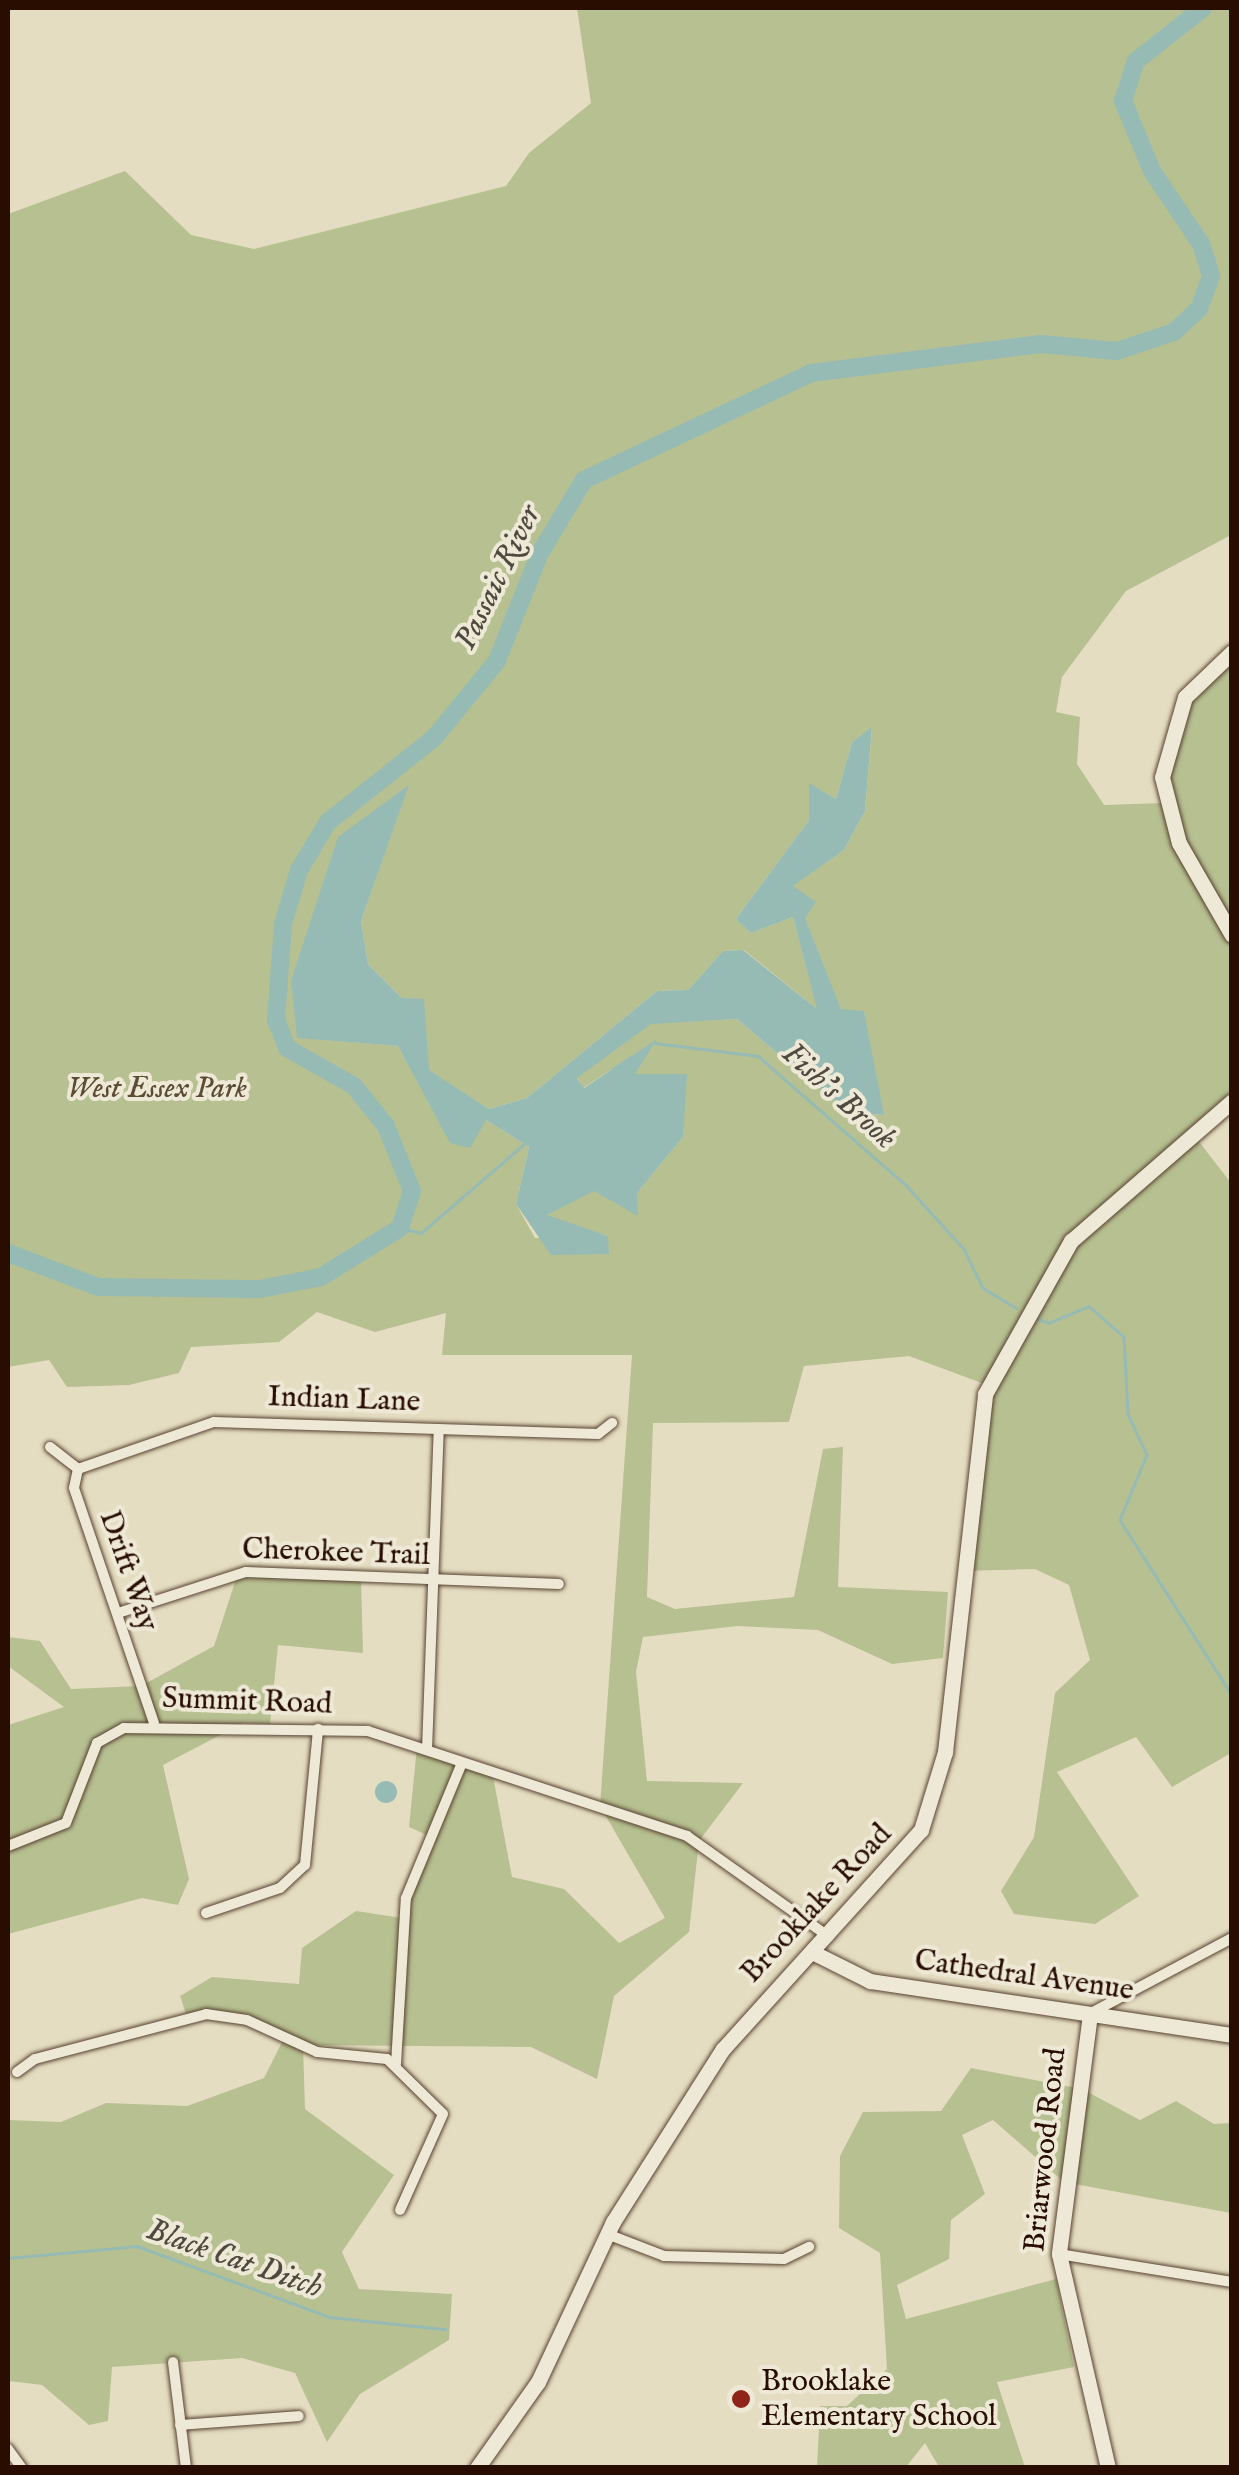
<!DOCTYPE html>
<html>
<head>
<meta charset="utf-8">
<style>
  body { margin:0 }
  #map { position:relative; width:1239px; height:2475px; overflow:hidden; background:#e5ddc1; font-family:"IM FELL English",serif }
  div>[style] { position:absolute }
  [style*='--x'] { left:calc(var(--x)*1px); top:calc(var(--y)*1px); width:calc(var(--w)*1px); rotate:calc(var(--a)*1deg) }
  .green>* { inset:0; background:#b7c091 }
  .water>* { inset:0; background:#96bbb5 }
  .round { border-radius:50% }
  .stream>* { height:2.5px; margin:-1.25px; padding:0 1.25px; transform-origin:1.25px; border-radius:1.25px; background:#96bbb5 }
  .river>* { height:18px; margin:-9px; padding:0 9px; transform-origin:9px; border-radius:9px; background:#96bbb5 }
  .roads { filter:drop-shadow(0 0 2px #584130) drop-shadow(0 0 2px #584130) }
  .street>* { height:10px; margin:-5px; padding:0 5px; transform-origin:5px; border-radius:5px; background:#eee9d7 }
  .secondary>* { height:15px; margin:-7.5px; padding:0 7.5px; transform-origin:7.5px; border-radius:7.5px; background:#eee9d7 }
  .dots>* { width:28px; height:28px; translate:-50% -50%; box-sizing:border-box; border:5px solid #eee9d7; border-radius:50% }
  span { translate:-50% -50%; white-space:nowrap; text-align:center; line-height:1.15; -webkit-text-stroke:8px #eee9d7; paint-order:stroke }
  .park-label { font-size:30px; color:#5b4c33; font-style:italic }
  .street-label { font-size:30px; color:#290d00 }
  .poi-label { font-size:30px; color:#290d00 }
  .left { translate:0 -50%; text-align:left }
  .water-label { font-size:32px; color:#4f4a3f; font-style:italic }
  .frame { position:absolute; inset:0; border:10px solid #290d00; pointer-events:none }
</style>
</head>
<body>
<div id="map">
  <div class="green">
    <i style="clip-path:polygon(evenodd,577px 8px,1231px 8px,1231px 535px,1126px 591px,1062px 677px,1056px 712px,1080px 717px,1077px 764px,1104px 805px,1164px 803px,1170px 725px,1231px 655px,1231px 1095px,1190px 1130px,1231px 1183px,1231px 1753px,1172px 1787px,1136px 1737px,1057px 1772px,1139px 1896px,1095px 1924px,1014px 1914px,1001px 1891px,1034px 1837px,1055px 1693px,1090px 1660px,1069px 1585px,1035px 1569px,964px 1571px,987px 1385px,909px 1356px,804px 1366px,789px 1422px,653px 1423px,647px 1597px,675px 1609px,794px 1597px,823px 1449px,843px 1447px,838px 1587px,948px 1592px,943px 1658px,892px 1664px,818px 1630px,737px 1626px,643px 1637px,636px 1672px,647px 1781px,743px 1783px,699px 1841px,689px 1932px,614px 1996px,597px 2079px,531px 2047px,303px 2045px,305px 2109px,394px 2175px,342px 2252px,359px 2289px,452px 2294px,449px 2340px,360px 2394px,327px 2442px,295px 2373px,242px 2358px,112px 2367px,108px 2421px,89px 2425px,42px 2385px,9px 2381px,8px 2120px,61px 2122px,106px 2103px,187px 2106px,264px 2078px,284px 2038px,228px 2014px,187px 2017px,180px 1996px,212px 1977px,299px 1984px,302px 1948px,356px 1911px,402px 1918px,431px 1837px,409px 1827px,417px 1747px,492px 1771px,512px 1877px,564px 1889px,619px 1943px,665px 1918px,600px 1806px,632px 1355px,442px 1355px,446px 1313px,375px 1332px,317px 1312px,279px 1342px,191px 1347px,179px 1373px,129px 1385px,67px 1387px,49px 1360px,8px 1367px,8px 214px,125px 171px,191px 235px,254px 249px,506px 186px,529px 153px,591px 103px,577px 8px,872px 728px,865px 811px,844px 850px,792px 886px,841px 1010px,864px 1012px,883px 1115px,847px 1112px,737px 1019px,651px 1023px,577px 1077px,583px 1088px,655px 1041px,634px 1075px,683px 1137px,636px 1194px,594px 1190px,545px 1216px,608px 1236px,535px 1238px,516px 1204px,529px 1147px,486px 1120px,451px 1143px,398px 1046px,303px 1038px,408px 786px,361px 921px,368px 964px,402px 998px,423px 1000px,428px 1070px,489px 1109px,527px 1098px,657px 991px,688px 990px,723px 951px,744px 950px,818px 1010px,793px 917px,751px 933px,736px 919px,809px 820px,810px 784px,836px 799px,852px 742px,872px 728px)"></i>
    <i style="clip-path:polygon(238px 1573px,361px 1577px,363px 1653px,278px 1645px,270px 1724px,243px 1723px,163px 1765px,189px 1879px,178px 1905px,142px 1898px,8px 1934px,8px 1725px,64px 1707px,8px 1666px,8px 1637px,40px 1641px,71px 1689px,141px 1686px,214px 1646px)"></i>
    <i style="clip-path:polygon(971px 2068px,1082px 2089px,1140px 2120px,1176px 2101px,1214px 2124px,1231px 2123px,1231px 2213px,1064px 2182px,993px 2120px,962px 2135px,985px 2194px,951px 2220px,949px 2259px,897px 2285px,906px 2319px,1056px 2279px,1074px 2367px,997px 2382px,1025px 2467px,939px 2467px,925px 2443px,906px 2467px,817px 2468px,820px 2406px,847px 2406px,887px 2369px,880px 2253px,839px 2228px,840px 2156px,863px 2112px,941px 2111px)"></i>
  </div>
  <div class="water">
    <i style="clip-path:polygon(872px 727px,865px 811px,844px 850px,793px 886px,816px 902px,805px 918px,841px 1009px,864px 1011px,884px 1115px,847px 1112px,737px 1019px,651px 1024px,577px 1078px,584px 1088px,657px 1039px,635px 1074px,687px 1074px,683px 1137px,637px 1193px,638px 1216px,594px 1191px,547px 1215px,608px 1236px,609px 1254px,551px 1255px,516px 1204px,529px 1147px,486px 1120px,470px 1148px,450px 1143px,398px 1046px,297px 1038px,291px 981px,338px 837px,409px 785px,361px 921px,368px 964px,402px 998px,424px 999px,429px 1070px,489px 1109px,527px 1098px,657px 991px,688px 990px,723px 951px,743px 950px,817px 1009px,793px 917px,751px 933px,736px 919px,809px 820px,809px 783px,836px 799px,852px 742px)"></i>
    <i class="round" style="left:375px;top:1781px;width:22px;height:22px"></i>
  </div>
  <div class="stream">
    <i style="--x:655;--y:1043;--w:104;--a:7.2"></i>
    <i style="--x:758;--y:1056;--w:198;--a:41.1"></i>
    <i style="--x:907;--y:1186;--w:85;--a:47.9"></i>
    <i style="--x:964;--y:1249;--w:43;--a:64"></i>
    <i style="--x:983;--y:1288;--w:39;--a:31"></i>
    <i style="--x:613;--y:1069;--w:22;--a:-34"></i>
    <i style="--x:400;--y:1228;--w:22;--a:13"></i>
    <i style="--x:421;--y:1233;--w:135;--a:-40.8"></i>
    <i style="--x:1036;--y:1318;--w:14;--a:21"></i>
    <i style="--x:1049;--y:1323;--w:43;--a:-23"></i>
    <i style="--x:1089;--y:1306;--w:47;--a:41.5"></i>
    <i style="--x:1124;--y:1337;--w:77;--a:87"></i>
    <i style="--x:1128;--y:1414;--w:45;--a:65.1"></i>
    <i style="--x:1147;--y:1455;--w:70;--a:112.6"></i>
    <i style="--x:1120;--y:1520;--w:208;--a:57.4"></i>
    <i style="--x:8;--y:2258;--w:130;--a:-5.3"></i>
    <i style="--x:137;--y:2246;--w:206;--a:20.2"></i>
    <i style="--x:330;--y:2317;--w:116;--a:6"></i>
  </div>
  <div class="river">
    <i style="--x:8;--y:1253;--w:96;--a:20.7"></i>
    <i style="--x:98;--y:1287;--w:162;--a:0.7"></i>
    <i style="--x:260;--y:1289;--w:62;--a:-11.1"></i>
    <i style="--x:321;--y:1277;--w:93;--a:-31.8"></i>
    <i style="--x:400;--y:1228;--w:39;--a:-72"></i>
    <i style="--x:412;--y:1191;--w:70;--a:-111.8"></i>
    <i style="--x:386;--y:1126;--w:51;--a:-128.7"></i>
    <i style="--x:354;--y:1086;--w:77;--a:-150.4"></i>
    <i style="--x:287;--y:1048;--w:30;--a:-111"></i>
    <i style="--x:276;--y:1020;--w:96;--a:-85.8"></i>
    <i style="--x:283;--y:924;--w:56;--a:-73.5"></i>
    <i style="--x:299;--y:870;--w:56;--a:-58.9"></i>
    <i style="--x:328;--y:822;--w:135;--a:-38.4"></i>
    <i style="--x:434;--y:738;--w:99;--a:-50.7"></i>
    <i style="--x:497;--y:661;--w:116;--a:-68.3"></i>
    <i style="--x:540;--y:553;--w:85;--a:-58.9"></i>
    <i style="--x:584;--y:480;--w:251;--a:-25.2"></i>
    <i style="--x:811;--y:373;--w:232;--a:-7.2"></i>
    <i style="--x:1041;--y:344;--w:76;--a:5.3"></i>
    <i style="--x:1117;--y:351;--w:60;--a:-18.4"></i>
    <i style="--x:1174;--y:332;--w:34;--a:-43"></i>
    <i style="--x:1199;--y:309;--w:35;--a:-70"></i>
    <i style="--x:1211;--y:276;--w:34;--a:-107"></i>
    <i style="--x:1201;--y:244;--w:88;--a:-123.9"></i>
    <i style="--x:1152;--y:171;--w:76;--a:-112.5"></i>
    <i style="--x:1123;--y:101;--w:42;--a:-72"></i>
    <i style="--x:1136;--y:61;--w:85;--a:-38.3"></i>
  </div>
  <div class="roads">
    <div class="street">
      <i style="--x:50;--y:1447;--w:36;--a:38"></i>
      <i style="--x:78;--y:1469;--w:144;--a:-19.1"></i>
      <i style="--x:214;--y:1422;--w:384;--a:1.8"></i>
      <i style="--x:598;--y:1434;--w:18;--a:-38"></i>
      <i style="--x:78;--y:1469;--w:19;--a:102"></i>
      <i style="--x:74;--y:1488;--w:248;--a:71.2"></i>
      <i style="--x:118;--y:1613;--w:134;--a:-17.8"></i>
      <i style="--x:246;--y:1572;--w:313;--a:2.2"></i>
      <i style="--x:427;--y:1750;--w:321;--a:-87.9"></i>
      <i style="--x:8;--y:1846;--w:62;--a:-21.6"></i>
      <i style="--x:66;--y:1823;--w:86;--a:-68.8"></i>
      <i style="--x:97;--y:1743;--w:31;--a:-29"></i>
      <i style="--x:124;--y:1728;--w:244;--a:0.7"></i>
      <i style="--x:368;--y:1731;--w:336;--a:18.2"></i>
      <i style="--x:687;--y:1836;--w:174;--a:35.4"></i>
      <i style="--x:206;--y:1913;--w:78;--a:-18.7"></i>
      <i style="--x:280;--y:1888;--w:34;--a:-43"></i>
      <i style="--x:305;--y:1865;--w:137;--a:-84.5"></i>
      <i style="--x:1091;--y:2013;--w:160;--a:-28"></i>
      <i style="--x:396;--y:2064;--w:166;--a:-86.6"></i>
      <i style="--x:406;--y:1898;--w:146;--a:-67.5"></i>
      <i style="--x:17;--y:2072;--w:22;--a:-36"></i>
      <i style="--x:35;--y:2059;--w:177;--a:-14.7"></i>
      <i style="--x:206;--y:2014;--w:41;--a:8.3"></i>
      <i style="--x:247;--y:2020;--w:77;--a:24.6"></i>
      <i style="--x:317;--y:2052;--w:70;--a:5.7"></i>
      <i style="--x:387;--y:2059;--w:78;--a:44.5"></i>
      <i style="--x:443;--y:2114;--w:105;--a:114.1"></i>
      <i style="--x:607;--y:2234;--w:61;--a:21.1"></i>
      <i style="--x:664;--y:2256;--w:120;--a:1.4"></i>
      <i style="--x:784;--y:2259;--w:28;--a:-26"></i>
      <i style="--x:1059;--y:2254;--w:175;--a:9.2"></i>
      <i style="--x:173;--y:2362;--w:107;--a:83"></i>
      <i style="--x:180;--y:2425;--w:119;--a:-4.3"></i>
      <i style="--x:8;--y:2449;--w:24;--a:54"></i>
    </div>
    <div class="secondary">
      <i style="--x:1232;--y:652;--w:65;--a:136.2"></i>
      <i style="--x:1185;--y:697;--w:83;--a:106"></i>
      <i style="--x:1162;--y:777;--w:68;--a:75.6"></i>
      <i style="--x:1179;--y:843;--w:106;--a:60.1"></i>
      <i style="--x:814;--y:1953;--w:63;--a:26.6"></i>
      <i style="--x:870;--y:1981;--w:366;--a:8.5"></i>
      <i style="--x:1090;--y:2014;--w:242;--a:97.4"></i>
      <i style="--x:1059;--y:2254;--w:220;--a:77.1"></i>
      <i style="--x:477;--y:2468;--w:105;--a:-54.7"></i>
      <i style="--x:538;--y:2382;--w:177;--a:-64.9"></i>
      <i style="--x:613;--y:2222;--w:205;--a:-57.6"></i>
      <i style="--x:723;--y:2049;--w:295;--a:-47.9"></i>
      <i style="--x:921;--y:1830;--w:82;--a:-72.9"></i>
      <i style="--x:945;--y:1752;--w:360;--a:-83.6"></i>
      <i style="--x:985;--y:1394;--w:176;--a:-60.7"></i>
      <i style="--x:1071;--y:1241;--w:213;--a:-41"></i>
    </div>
  </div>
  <div class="dots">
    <i style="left:741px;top:2399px;background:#8f2418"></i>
  </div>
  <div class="park-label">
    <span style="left:157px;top:1089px">West Essex Park</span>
  </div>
  <div class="street-label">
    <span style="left:344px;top:1400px;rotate:2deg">Indian Lane</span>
    <span style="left:336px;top:1553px;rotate:2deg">Cherokee Trail</span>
    <span style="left:128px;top:1571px;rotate:71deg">Drift Way</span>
    <span style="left:247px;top:1702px;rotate:2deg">Summit Road</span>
    <span style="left:817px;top:1904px;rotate:-47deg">Brooklake Road</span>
    <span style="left:1024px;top:1976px;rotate:8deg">Cathedral Avenue</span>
    <span style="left:1046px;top:2150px;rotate:-84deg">Briarwood Road</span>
  </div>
  <div class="poi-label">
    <span class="left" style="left:761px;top:2399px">Brooklake<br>Elementary School</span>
  </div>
  <div class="water-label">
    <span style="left:499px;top:578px;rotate:-64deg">Passaic River</span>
    <span style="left:838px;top:1097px;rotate:42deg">Fish's Brook</span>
    <span style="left:234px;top:2260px;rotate:19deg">Black Cat Ditch</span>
  </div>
  <div class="frame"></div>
</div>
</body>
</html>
